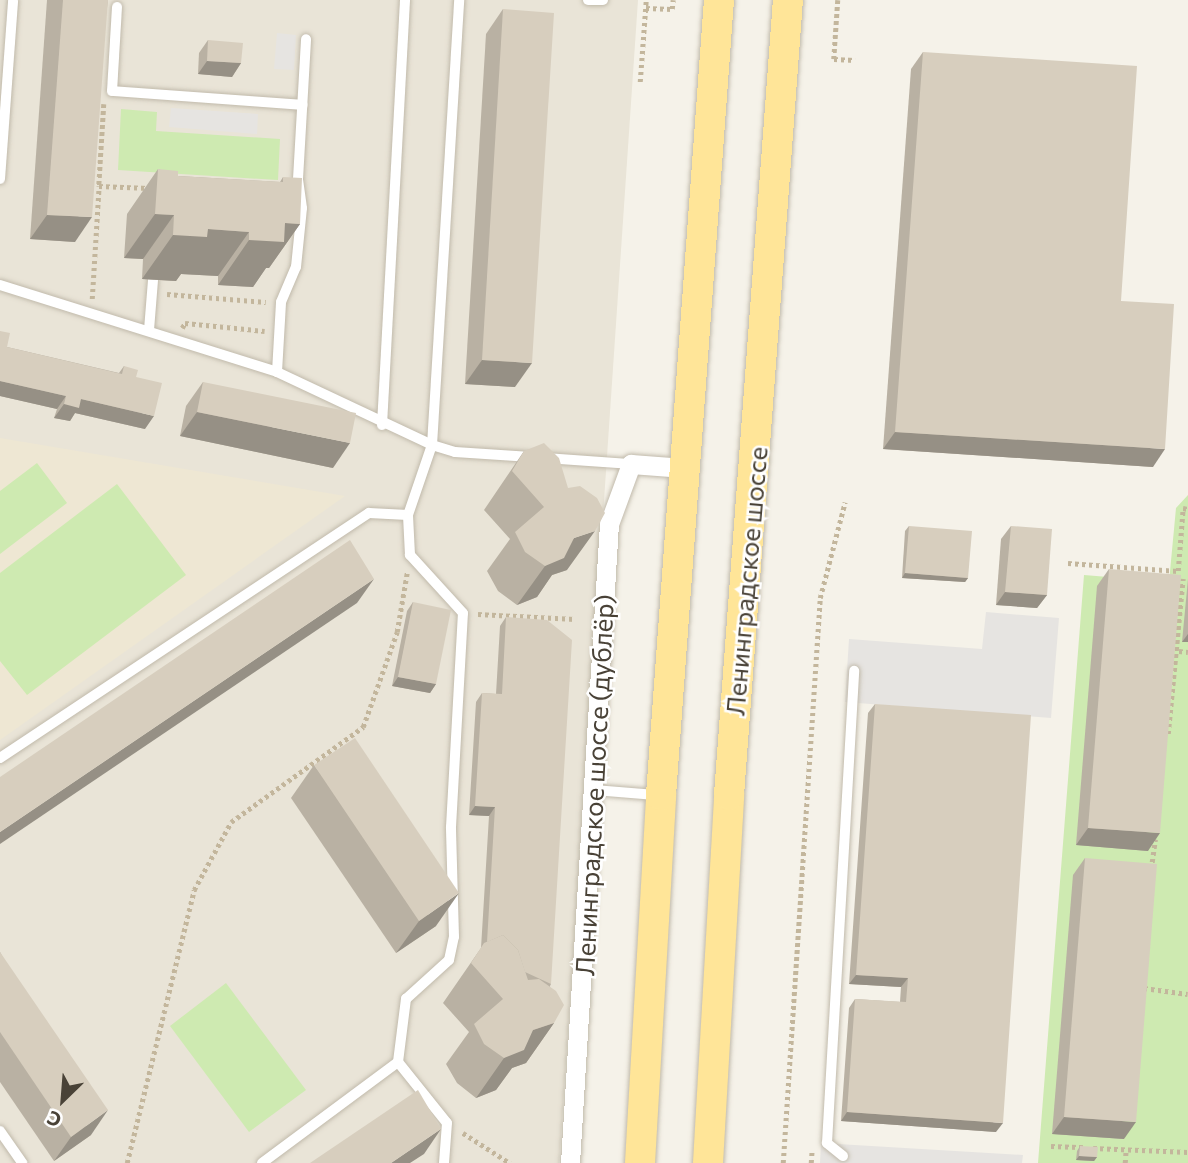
<!DOCTYPE html>
<html>
<head>
<meta charset="utf-8">
<style>
  body { margin:0 }
  #map { position:relative; width:1188px; height:1163px; overflow:hidden; background:#f5f2e9; font-family:Commissioner,sans-serif }
  div>[style] { position:absolute }
  [style*='--x'] { left:calc(var(--x)*1px); top:calc(var(--y)*1px); width:calc(var(--w)*1px); rotate:calc(var(--a)*1deg) }
  .residential>* { inset:0; background:#e9e4d7 }
  .education>* { inset:0; background:#eee7d3 }
  .green>* { inset:0; background:#ceeab1 }
  .parking>* { inset:0; background:#e6e4e1 }
  .path>* { height:4.5px; margin-top:-2.25px; transform-origin:0; background:repeating-linear-gradient(90deg,#c3b69c 0 3.5px,transparent 0 7px) }
  .roads { filter:drop-shadow(0 0 2px #c1baab) drop-shadow(0 0 2px #c1baab) }
  .lane>* { height:10px; margin:-5px; padding:0 5px; transform-origin:5px; border-radius:5px; background:#fff }
  .street>* { height:19px; margin:-9.5px; padding:0 9.5px; transform-origin:9.5px; border-radius:9.5px; background:#fff }
  .primary>* { height:30px; margin:-15px; padding:0 15px; transform-origin:15px; border-radius:15px; background:#ffe598 }
  .wall>* { inset:0; background:#b9b1a3 }
  .shaded-wall>* { inset:0; background:#969085 }
  .building>* { inset:0; background:#d7cebe }
  span { translate:-50% -50%; white-space:nowrap; text-align:center; line-height:1.15; -webkit-text-stroke:5px #fff; paint-order:stroke }
  .street-label { font-size:26px; color:#494237 }
  .north { position:absolute; left:28px; top:1065px; width:70px; height:70px; -webkit-text-stroke:5px #fff; paint-order:stroke; rotate:205deg; font-size:19px; font-weight:700; line-height:28px; text-align:center; color:#494237 }
  .north::after { content:''; display:block; margin:auto; width:24px; height:32px; background:#494237; clip-path:polygon(50% 0,100% 100%,50% 72%,0 100%) }
</style>
</head>
<body>
<div id="map">
  <div class="residential">
    <i style="clip-path:polygon(0 0,638px 0,559px 1163px,0 1163px)"></i>
  </div>
  <div class="education">
    <i style="clip-path:polygon(0 438px,345px 496px,0 740px)"></i>
  </div>
  <div class="green">
    <i style="clip-path:polygon(121px 109px,157px 112px,156px 131px,280px 139px,278px 180px,118px 170px)"></i>
    <i style="clip-path:polygon(37px 463px,67px 503px,0 554px,0 491px)"></i>
    <i style="clip-path:polygon(117px 484px,186px 575px,27px 695px,0 661px,0 573px)"></i>
    <i style="clip-path:polygon(1188px 495px,1188px 1163px,1038px 1163px,1084px 575px,1169px 582px,1176px 508px)"></i>
    <i style="clip-path:polygon(226px 983px,306px 1090px,249px 1132px,170px 1026px)"></i>
  </div>
  <div class="parking">
    <i style="clip-path:polygon(277px 33px,296px 35px,294px 70px,274px 69px)"></i>
    <i style="clip-path:polygon(171px 108px,258px 114px,257px 134px,169px 127px)"></i>
    <i style="clip-path:polygon(986px 612px,1059px 618px,1051px 718px,845px 702px,849px 639px,982px 649px)"></i>
    <i style="clip-path:polygon(821px 1143px,1023px 1155px,1022px 1163px,820px 1163px)"></i>
  </div>
  <div class="path">
    <i style="--x:838;--y:0;--w:59;--a:93.9"></i>
    <i style="--x:834;--y:59;--w:21;--a:3"></i>
    <i style="--x:646;--y:8;--w:26;--a:2"></i>
    <i style="--x:672;--y:9;--w:9;--a:-84"></i>
    <i style="--x:640;--y:82;--w:82;--a:-85.8"></i>
    <i style="--x:104;--y:104;--w:82;--a:93.5"></i>
    <i style="--x:99;--y:186;--w:50;--a:2.3"></i>
    <i style="--x:167;--y:294;--w:99;--a:4.6"></i>
    <i style="--x:92;--y:299;--w:113;--a:-86.5"></i>
    <i style="--x:182;--y:328;--w:6;--a:-59"></i>
    <i style="--x:185;--y:323;--w:80;--a:5.7"></i>
    <i style="--x:1068;--y:563;--w:110;--a:4.2"></i>
    <i style="--x:1178;--y:571;--w:63;--a:-85.5"></i>
    <i style="--x:1183;--y:508;--w:5;--a:11"></i>
    <i style="--x:478;--y:614;--w:97;--a:3"></i>
    <i style="--x:1179;--y:651;--w:9;--a:6"></i>
    <i style="--x:1168;--y:734;--w:156;--a:-84.5"></i>
    <i style="--x:1151;--y:869;--w:30;--a:-82"></i>
    <i style="--x:1144;--y:988;--w:44;--a:7.8"></i>
    <i style="--x:463;--y:1133;--w:56;--a:32.6"></i>
    <i style="--x:1051;--y:1146;--w:34;--a:2"></i>
    <i style="--x:1093;--y:1148;--w:95;--a:2.4"></i>
    <i style="--x:127;--y:1163;--w:281;--a:-76.2"></i>
    <i style="--x:194;--y:890;--w:77;--a:-61.4"></i>
    <i style="--x:231;--y:822;--w:163;--a:-35.7"></i>
    <i style="--x:363;--y:727;--w:101;--a:-70.3"></i>
    <i style="--x:397;--y:632;--w:60;--a:-80.4"></i>
    <i style="--x:783;--y:1163;--w:566;--a:-86.25"></i>
    <i style="--x:820;--y:598;--w:99;--a:-75.4"></i>
    <i style="--x:811;--y:1163;--w:13;--a:-86"></i>
    <i style="--x:1125;--y:1163;--w:14;--a:-86"></i>
  </div>
  <div class="roads">
    <div class="lane">
      <i style="--x:588;--y:0;--w:15;--a:0"></i>
      <i style="--x:117;--y:7;--w:84;--a:93.4"></i>
      <i style="--x:112;--y:91;--w:191;--a:4.2"></i>
      <i style="--x:0;--y:179;--w:179;--a:-85.8"></i>
      <i style="--x:0;--y:285;--w:290;--a:17.4"></i>
      <i style="--x:277;--y:372;--w:171;--a:25.2"></i>
      <i style="--x:432;--y:445;--w:24;--a:17"></i>
      <i style="--x:455;--y:452;--w:76;--a:3.8"></i>
      <i style="--x:149;--y:330;--w:50;--a:-85.4"></i>
      <i style="--x:277;--y:372;--w:70;--a:-86.7"></i>
      <i style="--x:281;--y:302;--w:38;--a:-67"></i>
      <i style="--x:296;--y:267;--w:59;--a:-84.2"></i>
      <i style="--x:302;--y:208;--w:29;--a:-98"></i>
      <i style="--x:298;--y:179;--w:140;--a:-86.7"></i>
      <i style="--x:382;--y:425;--w:426;--a:-86.9"></i>
      <i style="--x:547;--y:458;--w:84;--a:4.1"></i>
      <i style="--x:0;--y:758;--w:443;--a:-33.6"></i>
      <i style="--x:369;--y:513;--w:39;--a:3"></i>
      <i style="--x:593;--y:790;--w:64;--a:4.5"></i>
      <i style="--x:398;--y:1062;--w:78;--a:51.2"></i>
      <i style="--x:447;--y:1123;--w:40;--a:94.3"></i>
      <i style="--x:0;--y:1131;--w:39;--a:55"></i>
      <i style="--x:843;--y:1156;--w:21;--a:-141"></i>
      <i style="--x:827;--y:1143;--w:473;--a:-86.7"></i>
      <i style="--x:262;--y:1163;--w:169;--a:-36.6"></i>
      <i style="--x:398;--y:1062;--w:64;--a:-82.8"></i>
      <i style="--x:406;--y:999;--w:58;--a:-42.2"></i>
      <i style="--x:449;--y:960;--w:24;--a:-78"></i>
      <i style="--x:454;--y:937;--w:110;--a:-91.6"></i>
      <i style="--x:451;--y:827;--w:214;--a:-86.8"></i>
      <i style="--x:463;--y:613;--w:79;--a:-132.4"></i>
      <i style="--x:410;--y:555;--w:40;--a:-92.9"></i>
      <i style="--x:408;--y:515;--w:74;--a:-71.1"></i>
      <i style="--x:432;--y:445;--w:446;--a:-86.5"></i>
    </div>
    <div class="street">
      <i style="--x:570;--y:1163;--w:640;--a:-86.51"></i>
      <i style="--x:609;--y:524;--w:64;--a:-69.9"></i>
      <i style="--x:631;--y:464;--w:53;--a:4.3"></i>
    </div>
    <div class="primary">
      <i style="--x:640;--y:1163;--w:369;--a:-86.7"></i>
      <i style="--x:661;--y:795;--w:797;--a:-85.83"></i>
      <i style="--x:708;--y:1163;--w:369;--a:-86.7"></i>
      <i style="--x:729;--y:795;--w:797;--a:-85.76"></i>
    </div>
  </div>
  <div class="wall">
    <i style="clip-path:polygon(47px 0,108px 0,75px 242px,30px 239px)"></i>
    <i style="clip-path:polygon(503px 9px,515px 387px,465px 384px,486px 34px)"></i>
    <i style="clip-path:polygon(208px 40px,241px 63px,232px 77px,198px 74px,199px 53px)"></i>
    <i style="clip-path:polygon(923px 52px,1121px 301px,1153px 467px,883px 449px,911px 69px)"></i>
    <i style="clip-path:polygon(158px 169px,178px 176px,280px 182px,283px 177px,300px 224px,269px 268px,266px 268px,253px 287px,218px 285px,218px 276px,181px 274px,176px 281px,142px 279px,143px 259px,124px 258px,127px 214px)"></i>
    <i style="clip-path:polygon(0 331px,7px 347px,119px 373px,124px 366px,136px 377px,145px 429px,75px 413px,70px 421px,54px 418px,57px 409px,0 396px)"></i>
    <i style="clip-path:polygon(203px 382px,333px 468px,180px 436px,186px 406px)"></i>
    <i style="clip-path:polygon(524px 451px,567px 570px,552px 575px,537px 597px,517px 605px,498px 591px,487px 571px,510px 539px,484px 510px)"></i>
    <i style="clip-path:polygon(909px 526px,968px 578px,965px 582px,902px 578px,905px 531px)"></i>
    <i style="clip-path:polygon(1011px 526px,1047px 595px,1037px 608px,996px 605px,1001px 539px)"></i>
    <i style="clip-path:polygon(1109px 569px,1148px 851px,1076px 845px,1097px 586px)"></i>
    <i style="clip-path:polygon(1188px 579px,1188px 642px,1182px 642px)"></i>
    <i style="clip-path:polygon(413px 602px,436px 684px,430px 693px,392px 686px,407px 611px)"></i>
    <i style="clip-path:polygon(506px 617px,551px 984px,550px 986px,554px 1023px,526px 1063px,512px 1068px,496px 1090px,476px 1098px,457px 1083px,446px 1064px,469px 1032px,443px 1003px,481px 948px,489px 816px,469px 815px,476px 702px,482px 693px,496px 694px,500px 626px)"></i>
    <i style="clip-path:polygon(875px 704px,996px 1132px,841px 1121px,849px 1008px,855px 999px,900px 1002px,901px 987px,849px 984px,868px 713px)"></i>
    <i style="clip-path:polygon(314px 765px,436px 926px,396px 953px,291px 798px)"></i>
    <i style="clip-path:polygon(1085px 858px,1124px 1139px,1052px 1134px,1073px 875px)"></i>
    <i style="clip-path:polygon(0 952px,91px 1135px,54px 1161px,0 1082px)"></i>
    <i style="clip-path:polygon(1080px 1146px,1097px 1157px,1094px 1161px,1076px 1160px,1077px 1151px)"></i>
  </div>
  <div class="shaded-wall">
    <i style="clip-path:polygon(207px 61px,241px 63px,232px 77px,198px 74px)"></i>
    <i style="clip-path:polygon(155px 214px,174px 215px,143px 259px,124px 258px)"></i>
    <i style="clip-path:polygon(47px 215px,92px 217px,75px 242px,30px 239px)"></i>
    <i style="clip-path:polygon(285px 223px,300px 224px,269px 268px,266px 268px,253px 287px,218px 285px,249px 240px)"></i>
    <i style="clip-path:polygon(208px 229px,249px 232px,218px 276px,181px 274px,176px 281px,142px 279px,173px 235px)"></i>
    <i style="clip-path:polygon(482px 360px,532px 363px,515px 387px,465px 384px)"></i>
    <i style="clip-path:polygon(0 381px,66px 396px,57px 409px,0 396px)"></i>
    <i style="clip-path:polygon(81px 399px,154px 416px,145px 429px,75px 413px,70px 421px,54px 418px,64px 404px)"></i>
    <i style="clip-path:polygon(197px 412px,350px 443px,333px 468px,180px 436px)"></i>
    <i style="clip-path:polygon(895px 432px,1165px 449px,1153px 467px,883px 449px)"></i>
    <i style="clip-path:polygon(595px 531px,567px 570px,552px 575px,537px 597px,517px 605px,545px 566px,574px 538px)"></i>
    <i style="clip-path:polygon(905px 573px,968px 578px,965px 582px,902px 578px)"></i>
    <i style="clip-path:polygon(374px 579px,357px 603px,0 844px,0 832px)"></i>
    <i style="clip-path:polygon(1005px 592px,1047px 595px,1037px 608px,996px 605px)"></i>
    <i style="clip-path:polygon(1188px 634px,1188px 642px,1182px 642px)"></i>
    <i style="clip-path:polygon(398px 677px,436px 684px,430px 693px,392px 686px)"></i>
    <i style="clip-path:polygon(475px 806px,495px 807px,489px 816px,469px 815px)"></i>
    <i style="clip-path:polygon(1088px 828px,1160px 833px,1148px 851px,1076px 845px)"></i>
    <i style="clip-path:polygon(459px 893px,436px 926px,396px 953px,419px 921px)"></i>
    <i style="clip-path:polygon(856px 975px,908px 978px,901px 987px,849px 984px)"></i>
    <i style="clip-path:polygon(554px 1023px,526px 1063px,512px 1068px,496px 1090px,476px 1098px,504px 1058px,533px 1030px)"></i>
    <i style="clip-path:polygon(108px 1110px,91px 1135px,54px 1161px,71px 1137px)"></i>
    <i style="clip-path:polygon(847px 1112px,1003px 1123px,996px 1132px,841px 1121px)"></i>
    <i style="clip-path:polygon(1064px 1117px,1136px 1122px,1124px 1139px,1052px 1134px)"></i>
    <i style="clip-path:polygon(441px 1129px,424px 1154px,410px 1163px,391px 1163px)"></i>
    <i style="clip-path:polygon(1079px 1156px,1097px 1157px,1094px 1161px,1076px 1160px)"></i>
  </div>
  <div class="building">
    <i style="clip-path:polygon(63px 0,108px 0,92px 217px,47px 215px)"></i>
    <i style="clip-path:polygon(503px 9px,554px 13px,532px 363px,482px 360px)"></i>
    <i style="clip-path:polygon(208px 40px,243px 43px,241px 63px,207px 61px)"></i>
    <i style="clip-path:polygon(923px 52px,1137px 66px,1121px 301px,1174px 304px,1165px 449px,895px 432px)"></i>
    <i style="clip-path:polygon(158px 169px,178px 171px,178px 176px,283px 182px,283px 177px,302px 178px,300px 224px,285px 223px,284px 242px,249px 240px,249px 232px,208px 229px,207px 237px,173px 235px,174px 215px,155px 214px)"></i>
    <i style="clip-path:polygon(0 331px,10px 333px,7px 347px,122px 374px,124px 366px,138px 370px,136px 377px,162px 383px,154px 416px,81px 399px,79px 408px,64px 404px,66px 396px,0 381px)"></i>
    <i style="clip-path:polygon(203px 382px,356px 413px,350px 443px,197px 412px)"></i>
    <i style="clip-path:polygon(544px 443px,559px 458px,568px 488px,580px 486px,597px 498px,605px 513px,595px 531px,574px 538px,564px 558px,545px 566px,525px 552px,515px 532px,544px 507px,512px 471px,524px 451px)"></i>
    <i style="clip-path:polygon(909px 526px,972px 531px,968px 578px,905px 573px)"></i>
    <i style="clip-path:polygon(1011px 526px,1052px 529px,1047px 595px,1005px 592px)"></i>
    <i style="clip-path:polygon(350px 540px,374px 579px,0 832px,0 777px)"></i>
    <i style="clip-path:polygon(1109px 569px,1181px 575px,1160px 833px,1088px 828px)"></i>
    <i style="clip-path:polygon(413px 602px,451px 610px,436px 684px,398px 677px)"></i>
    <i style="clip-path:polygon(506px 617px,547px 620px,572px 640px,551px 984px,525px 972px,518px 950px,503px 935px,487px 942px,495px 807px,475px 806px,482px 693px,502px 694px)"></i>
    <i style="clip-path:polygon(875px 704px,1031px 715px,1003px 1123px,847px 1112px,855px 999px,906px 1002px,908px 978px,856px 975px)"></i>
    <i style="clip-path:polygon(355px 738px,459px 893px,419px 921px,314px 765px)"></i>
    <i style="clip-path:polygon(1085px 858px,1157px 864px,1136px 1122px,1064px 1117px)"></i>
    <i style="clip-path:polygon(503px 935px,518px 950px,528px 980px,539px 979px,556px 991px,564px 1005px,554px 1023px,533px 1030px,524px 1050px,504px 1058px,484px 1044px,474px 1024px,503px 999px,471px 963px,484px 943px)"></i>
    <i style="clip-path:polygon(0 952px,108px 1110px,71px 1137px,0 1032px)"></i>
    <i style="clip-path:polygon(418px 1090px,441px 1129px,391px 1163px,310px 1163px)"></i>
    <i style="clip-path:polygon(1080px 1146px,1098px 1147px,1097px 1157px,1079px 1156px)"></i>
  </div>
  <div class="street-label">
    <span style="left:746px;top:581px;rotate:-85deg">Ленинградское шоссе</span>
    <span style="left:594px;top:785px;rotate:-87deg">Ленинградское шоссе (дублёр)</span>
  </div>
  <div class="north">С</div>
</div>
</body>
</html>
